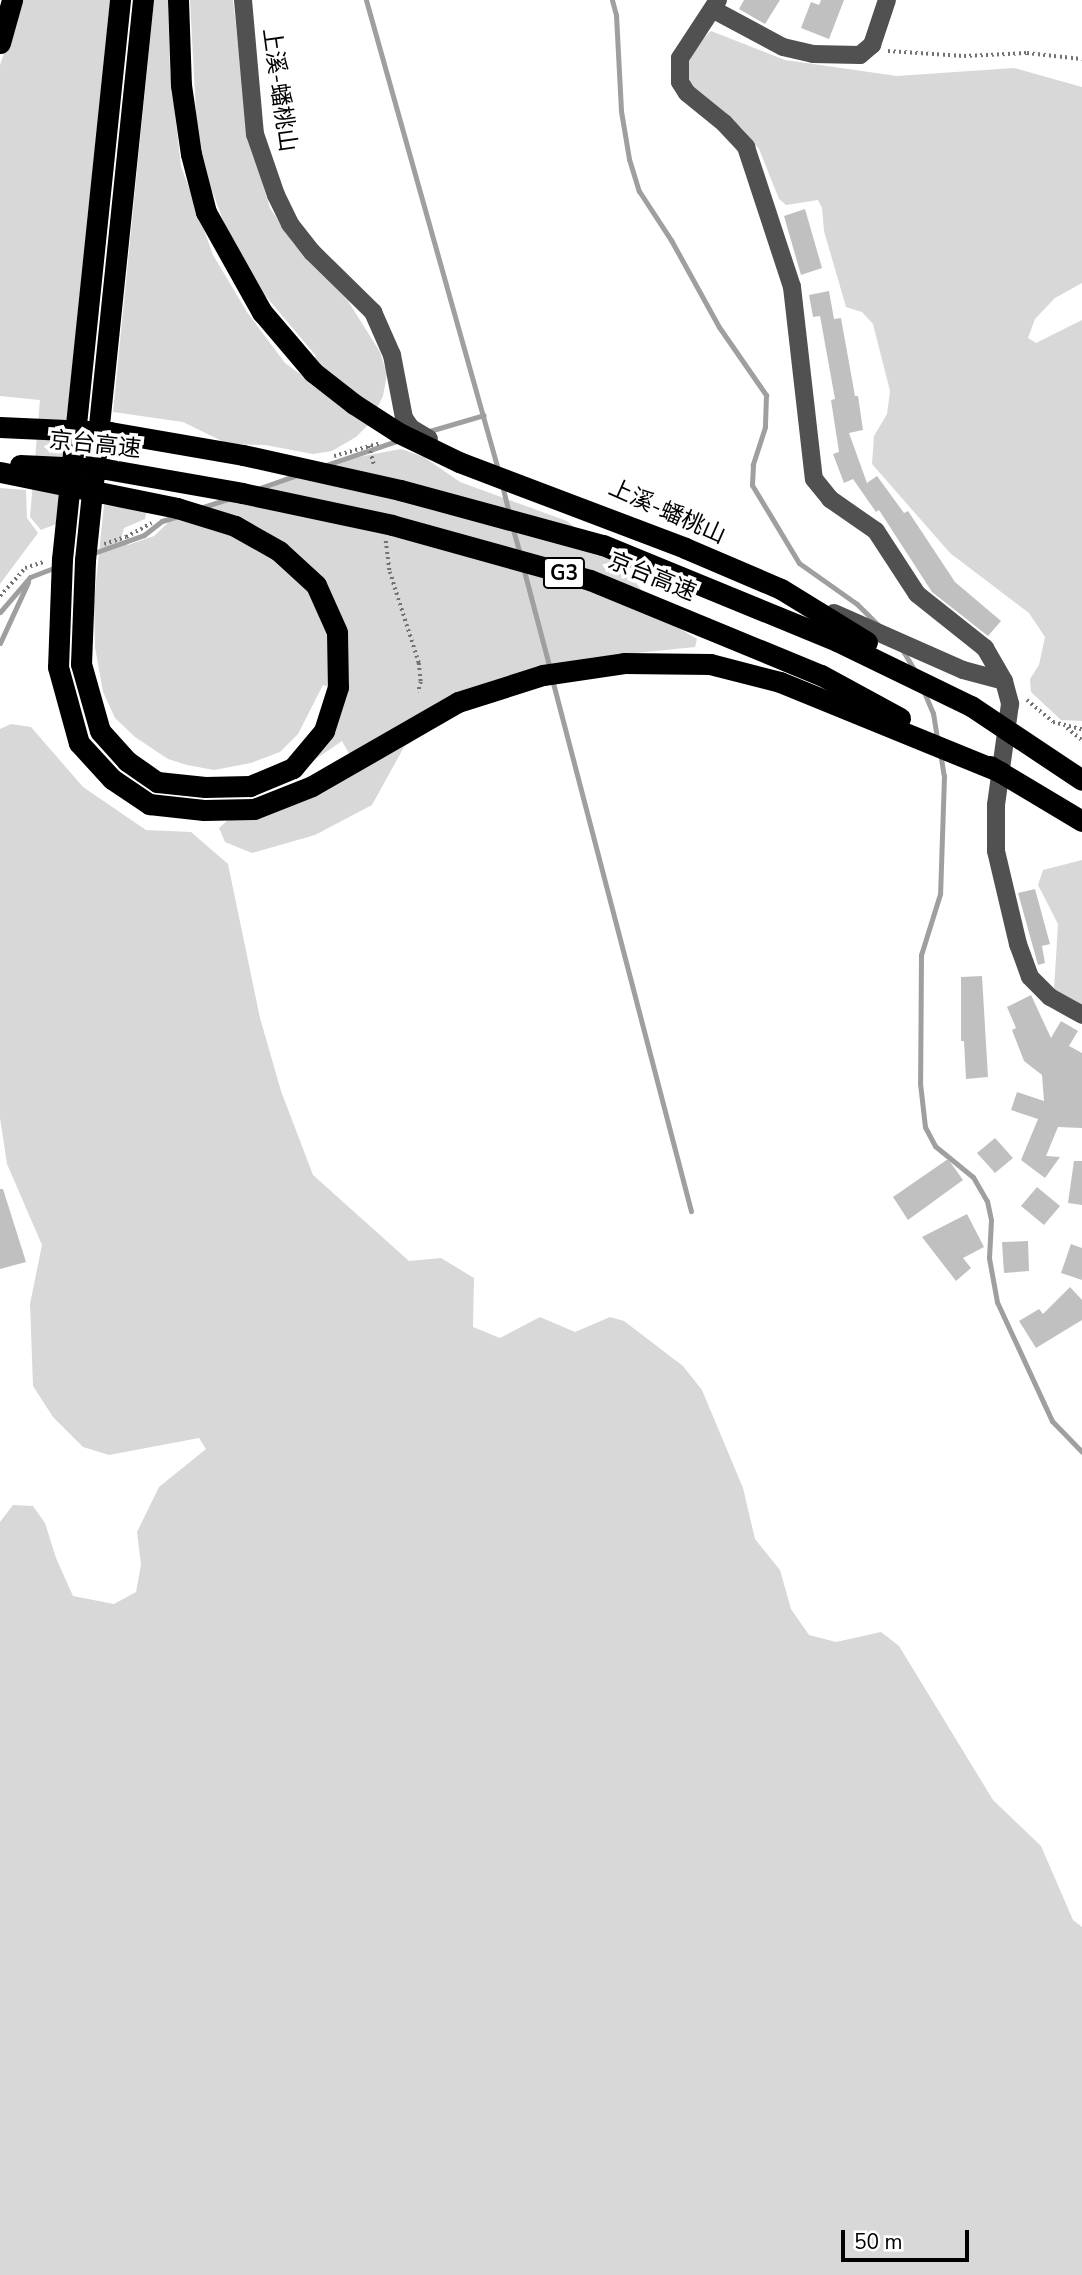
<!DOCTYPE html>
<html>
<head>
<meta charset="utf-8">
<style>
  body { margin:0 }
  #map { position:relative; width:1082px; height:2275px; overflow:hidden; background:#fff; font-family:"Nunito Sans","Noto Sans SC",sans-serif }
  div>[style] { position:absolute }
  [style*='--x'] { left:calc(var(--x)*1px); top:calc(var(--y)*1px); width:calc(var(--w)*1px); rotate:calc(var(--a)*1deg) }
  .green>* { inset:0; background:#d8d8d8 }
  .stream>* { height:5px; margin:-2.5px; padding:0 2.5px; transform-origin:2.5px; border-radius:2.5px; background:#9f9f9f }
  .building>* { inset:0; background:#c0c0c0 }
  .path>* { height:3.5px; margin-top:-1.75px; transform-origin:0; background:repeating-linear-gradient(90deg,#737373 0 2px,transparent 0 5.5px) }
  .minor>* { height:18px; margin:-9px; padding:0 9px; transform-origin:9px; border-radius:9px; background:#515151 }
  .highway>* { height:21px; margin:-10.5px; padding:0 10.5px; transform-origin:10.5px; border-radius:10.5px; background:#000 }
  span { translate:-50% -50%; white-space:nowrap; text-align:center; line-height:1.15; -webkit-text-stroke:7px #fff; paint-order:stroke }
  .shield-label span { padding:2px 5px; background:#fff; border:2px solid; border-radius:5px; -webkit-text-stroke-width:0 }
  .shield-label { font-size:21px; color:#000; font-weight:700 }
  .street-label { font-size:23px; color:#000 }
  .scale { position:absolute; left:841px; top:2230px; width:128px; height:32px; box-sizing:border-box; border:4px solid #000; border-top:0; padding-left:9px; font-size:21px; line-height:24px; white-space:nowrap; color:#000; -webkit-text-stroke:5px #fff; paint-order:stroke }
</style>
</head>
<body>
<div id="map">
  <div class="green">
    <i style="clip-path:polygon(22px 0,110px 0,56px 524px,41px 530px,30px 517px,40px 400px,0 396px,0 65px)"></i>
    <i style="clip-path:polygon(154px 0,168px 0,170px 70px,181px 166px,213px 255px,247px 312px,285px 363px,300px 374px,316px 356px,264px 294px,232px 244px,211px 188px,197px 133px,190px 0,233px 0,248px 136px,270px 208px,293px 243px,348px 301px,380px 352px,387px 374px,383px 396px,370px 423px,356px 437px,332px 451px,313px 454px,265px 445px,228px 444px,183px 422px,113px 412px)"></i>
    <i style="clip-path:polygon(711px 31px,785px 60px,897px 76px,1014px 68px,1082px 87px,1082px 283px,1055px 298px,1035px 319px,1028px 338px,1036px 343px,1082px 320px,1082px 721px,1061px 720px,1031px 692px,1030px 679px,1039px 665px,1045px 637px,1029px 613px,950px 553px,872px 464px,874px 436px,887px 414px,890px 391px,873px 324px,862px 312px,846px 307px,824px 231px,822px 208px,818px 200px,786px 205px,779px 199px,759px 149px,741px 127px,694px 91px,686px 81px,688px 53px)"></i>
    <i style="clip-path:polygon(401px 449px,424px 457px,460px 482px,567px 521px,633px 578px,659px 616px,697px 639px,695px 647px,626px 654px,460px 708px,404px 747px,372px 805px,315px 835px,252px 853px,225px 842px,219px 828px,228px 820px,279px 809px,357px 768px,342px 741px,310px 763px,343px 693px,323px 685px,298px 734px,280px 752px,251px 763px,214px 770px,187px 765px,168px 759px,135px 737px,115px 718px,103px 692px,95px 647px,94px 602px,104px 505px,147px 510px,145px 519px,124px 528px,121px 539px,128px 545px,154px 536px,173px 518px,225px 499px,358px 457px)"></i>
    <i style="clip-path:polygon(0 488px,26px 490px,27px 518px,38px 533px,0 584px)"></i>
    <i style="clip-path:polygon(11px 724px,31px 727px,83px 787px,146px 830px,191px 832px,228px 864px,260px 1018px,281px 1091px,313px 1175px,409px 1261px,441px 1258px,474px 1278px,473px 1327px,500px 1338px,540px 1317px,575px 1332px,610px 1317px,624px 1321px,683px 1366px,702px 1390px,743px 1488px,755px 1539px,780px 1570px,791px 1609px,809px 1635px,836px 1642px,881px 1632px,899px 1646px,993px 1800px,1041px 1846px,1073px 1920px,1082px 1927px,1082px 2275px,0 2275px,0 1522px,13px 1505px,33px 1506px,45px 1523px,56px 1558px,73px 1596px,114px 1604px,136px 1592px,141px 1565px,137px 1532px,159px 1487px,206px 1449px,199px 1438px,109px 1455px,83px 1447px,53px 1417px,33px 1386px,30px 1304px,42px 1245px,7px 1164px,0 1118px,0 729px)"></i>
    <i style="clip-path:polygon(1082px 860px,1082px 1009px,1054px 990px,1058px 924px,1038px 885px,1043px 870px)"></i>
  </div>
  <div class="stream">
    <i style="--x:366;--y:0;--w:487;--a:74.3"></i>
    <i style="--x:612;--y:0;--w:16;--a:75"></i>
    <i style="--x:616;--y:15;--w:96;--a:87"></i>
    <i style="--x:621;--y:111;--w:49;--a:80.5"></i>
    <i style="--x:629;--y:159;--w:34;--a:73"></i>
    <i style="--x:639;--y:191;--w:59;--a:56.9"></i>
    <i style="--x:671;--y:240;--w:99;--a:61.1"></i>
    <i style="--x:719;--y:327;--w:83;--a:55.3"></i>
    <i style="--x:766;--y:395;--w:32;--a:92"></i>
    <i style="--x:765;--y:427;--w:40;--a:108"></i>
    <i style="--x:753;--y:465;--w:20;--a:93"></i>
    <i style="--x:752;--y:485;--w:91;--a:58.9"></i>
    <i style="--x:799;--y:563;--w:71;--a:35.3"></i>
    <i style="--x:857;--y:604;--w:33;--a:45"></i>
    <i style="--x:426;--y:432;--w:60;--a:-16.3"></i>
    <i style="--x:326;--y:465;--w:78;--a:-18.7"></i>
    <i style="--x:502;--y:485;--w:29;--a:76"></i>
    <i style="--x:257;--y:489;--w:42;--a:-19.3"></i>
    <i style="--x:200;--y:508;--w:28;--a:-18"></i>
    <i style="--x:512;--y:526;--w:29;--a:74"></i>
    <i style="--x:91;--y:554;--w:56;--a:-19.7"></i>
    <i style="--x:144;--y:535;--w:23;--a:-38"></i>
    <i style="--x:162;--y:521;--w:17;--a:-17"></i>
    <i style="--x:523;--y:567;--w:106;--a:75.2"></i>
    <i style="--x:0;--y:612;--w:46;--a:-49.4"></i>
    <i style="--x:30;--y:577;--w:28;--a:-21"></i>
    <i style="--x:0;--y:643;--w:67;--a:-65.3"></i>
    <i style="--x:903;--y:651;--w:26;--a:59"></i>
    <i style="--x:552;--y:679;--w:550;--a:75.36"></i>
    <i style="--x:924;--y:692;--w:23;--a:67"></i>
    <i style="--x:933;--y:713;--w:26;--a:81"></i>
    <i style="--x:940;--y:752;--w:24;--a:81"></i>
    <i style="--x:944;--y:776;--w:118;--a:91.9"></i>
    <i style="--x:940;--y:894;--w:64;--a:107.3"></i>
    <i style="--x:921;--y:955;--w:128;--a:90.4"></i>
    <i style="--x:920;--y:1083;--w:44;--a:83.5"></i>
    <i style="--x:925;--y:1127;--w:21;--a:62"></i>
    <i style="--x:935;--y:1146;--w:49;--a:39.2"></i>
    <i style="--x:973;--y:1177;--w:28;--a:60"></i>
    <i style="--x:987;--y:1201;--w:19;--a:78"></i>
    <i style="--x:991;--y:1220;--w:38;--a:93"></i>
    <i style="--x:989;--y:1258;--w:45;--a:79.7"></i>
    <i style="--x:997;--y:1302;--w:131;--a:65.2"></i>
    <i style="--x:1052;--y:1421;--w:43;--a:45.9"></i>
  </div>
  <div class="building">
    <i style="clip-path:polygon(744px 0,780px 0,765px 24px,739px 9px)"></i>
    <i style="clip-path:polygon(821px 0,844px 0,829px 39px,801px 28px,811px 2px,819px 5px)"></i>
    <i style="clip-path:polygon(805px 209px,822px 268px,801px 275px,784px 216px)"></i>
    <i style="clip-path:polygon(829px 291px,834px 319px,841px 318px,855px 396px,858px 396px,863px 430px,849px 433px,867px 483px,877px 476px,904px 513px,908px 511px,955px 582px,1001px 621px,988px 636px,932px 592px,879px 510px,876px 512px,853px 479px,844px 483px,833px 454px,839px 452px,831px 400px,835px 399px,820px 316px,813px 317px,809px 295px)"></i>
    <i style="clip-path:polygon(1035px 889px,1050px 944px,1042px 946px,1045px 963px,1038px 965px,1018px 893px)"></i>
    <i style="clip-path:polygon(982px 976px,988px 1077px,966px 1079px,964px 1041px,961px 1041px,961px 977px)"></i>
    <i style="clip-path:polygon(1031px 995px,1051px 1038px,1061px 1021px,1078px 1031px,1069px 1046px,1082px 1053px,1082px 1128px,1058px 1127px,1046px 1156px,1060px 1157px,1045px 1178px,1021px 1160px,1038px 1119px,1011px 1110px,1017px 1092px,1044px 1101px,1042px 1075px,1024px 1061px,1012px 1030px,1016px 1028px,1007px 1007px)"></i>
    <i style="clip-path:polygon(995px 1138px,1013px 1158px,995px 1173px,977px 1153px)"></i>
    <i style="clip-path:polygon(948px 1159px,963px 1180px,908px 1220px,893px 1197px)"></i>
    <i style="clip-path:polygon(1074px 1161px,1082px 1161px,1082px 1205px,1068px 1203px)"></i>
    <i style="clip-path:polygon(1037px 1187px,1060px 1206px,1044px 1225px,1021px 1206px)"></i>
    <i style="clip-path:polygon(0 1189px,3px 1189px,26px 1262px,0 1269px)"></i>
    <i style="clip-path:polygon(967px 1214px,984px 1247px,963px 1258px,971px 1268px,956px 1281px,922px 1237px)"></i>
    <i style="clip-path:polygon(1028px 1241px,1029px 1271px,1004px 1273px,1002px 1242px)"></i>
    <i style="clip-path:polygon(1071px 1244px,1082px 1248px,1082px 1280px,1061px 1273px)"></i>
    <i style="clip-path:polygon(1070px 1287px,1082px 1300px,1082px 1320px,1036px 1348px,1019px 1321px,1039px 1309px,1043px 1314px)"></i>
  </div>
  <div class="path">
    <i style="--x:888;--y:51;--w:76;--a:3.8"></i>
    <i style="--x:964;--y:56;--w:63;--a:-2.7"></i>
    <i style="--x:1027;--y:53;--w:55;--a:6.2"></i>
    <i style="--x:369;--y:446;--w:20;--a:75"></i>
    <i style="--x:334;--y:456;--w:49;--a:-15.5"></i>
    <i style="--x:386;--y:541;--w:31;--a:83"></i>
    <i style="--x:390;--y:572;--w:96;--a:72.3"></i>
    <i style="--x:419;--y:663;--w:19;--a:84"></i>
    <i style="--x:421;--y:682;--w:11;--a:105"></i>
    <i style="--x:104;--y:544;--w:23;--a:-18"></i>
    <i style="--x:126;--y:537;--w:29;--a:-29"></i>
    <i style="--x:0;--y:596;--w:38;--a:-48"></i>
    <i style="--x:25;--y:568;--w:19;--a:-18"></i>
    <i style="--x:1027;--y:700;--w:34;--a:40"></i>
    <i style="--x:1053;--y:722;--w:30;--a:14"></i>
    <i style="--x:1067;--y:728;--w:19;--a:39"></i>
  </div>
  <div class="minor">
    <i style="--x:243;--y:0;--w:135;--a:84.9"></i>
    <i style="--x:255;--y:134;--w:65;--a:71"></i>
    <i style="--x:276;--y:195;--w:32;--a:64"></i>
    <i style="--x:290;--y:224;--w:36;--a:52"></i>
    <i style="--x:312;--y:252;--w:86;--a:44.5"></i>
    <i style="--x:373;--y:312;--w:47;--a:66.2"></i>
    <i style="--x:392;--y:355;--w:64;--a:79.2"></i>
    <i style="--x:404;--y:418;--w:12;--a:55"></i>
    <i style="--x:411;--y:428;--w:21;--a:31"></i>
    <i style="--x:718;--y:0;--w:69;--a:123.2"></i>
    <i style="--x:680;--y:58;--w:24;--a:90"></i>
    <i style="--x:680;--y:82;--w:13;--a:58"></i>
    <i style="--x:687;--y:93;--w:48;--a:39"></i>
    <i style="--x:724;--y:123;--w:33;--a:47"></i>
    <i style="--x:746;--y:147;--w:147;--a:71.8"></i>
    <i style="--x:792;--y:287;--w:193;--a:83.5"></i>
    <i style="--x:814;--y:479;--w:26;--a:51"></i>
    <i style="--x:830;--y:499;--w:56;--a:34.8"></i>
    <i style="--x:876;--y:531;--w:75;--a:56.9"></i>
    <i style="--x:917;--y:594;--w:87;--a:38.5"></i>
    <i style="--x:985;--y:648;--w:38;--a:60"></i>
    <i style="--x:714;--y:10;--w:78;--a:28.2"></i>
    <i style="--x:783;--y:47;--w:31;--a:13"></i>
    <i style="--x:813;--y:54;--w:47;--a:1.2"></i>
    <i style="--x:860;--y:55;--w:16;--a:-40"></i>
    <i style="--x:872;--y:45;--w:47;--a:-71.6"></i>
    <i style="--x:834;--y:613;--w:141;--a:23.8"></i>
    <i style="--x:963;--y:670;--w:42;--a:15"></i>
    <i style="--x:1004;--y:681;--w:24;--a:75"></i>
    <i style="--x:1010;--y:704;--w:102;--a:97.9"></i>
    <i style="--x:996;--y:805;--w:46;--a:90"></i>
    <i style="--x:996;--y:851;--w:96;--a:76.7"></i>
    <i style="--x:1018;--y:944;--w:35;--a:70"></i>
    <i style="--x:1030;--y:977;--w:28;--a:45"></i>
    <i style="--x:1050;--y:997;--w:37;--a:29"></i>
  </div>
  <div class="highway">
    <i style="--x:120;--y:0;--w:562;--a:95.92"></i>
    <i style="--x:62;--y:559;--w:108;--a:92.1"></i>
    <i style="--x:58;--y:667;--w:79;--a:74.6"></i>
    <i style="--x:79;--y:743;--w:49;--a:47.5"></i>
    <i style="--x:112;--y:779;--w:45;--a:34"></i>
    <i style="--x:149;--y:804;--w:55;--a:6.2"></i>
    <i style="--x:204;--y:810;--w:50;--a:-1.1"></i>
    <i style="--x:254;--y:809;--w:62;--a:-21.6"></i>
    <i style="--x:312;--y:786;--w:168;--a:-29.9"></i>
    <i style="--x:458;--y:702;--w:89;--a:-17.6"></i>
    <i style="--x:543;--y:675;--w:82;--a:-8.4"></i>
    <i style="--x:624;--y:663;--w:86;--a:0.7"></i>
    <i style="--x:710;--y:664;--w:72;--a:14.4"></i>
    <i style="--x:780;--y:682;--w:239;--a:22.2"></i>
    <i style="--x:178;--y:0;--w:85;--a:88"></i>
    <i style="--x:181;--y:85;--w:70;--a:81.8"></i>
    <i style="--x:191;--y:154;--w:60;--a:75.5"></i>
    <i style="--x:206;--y:212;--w:115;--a:60.8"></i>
    <i style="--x:262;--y:312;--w:79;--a:49.6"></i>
    <i style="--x:313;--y:372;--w:52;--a:38"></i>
    <i style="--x:354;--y:404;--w:54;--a:32.8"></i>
    <i style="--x:399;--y:433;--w:67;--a:25.8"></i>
    <i style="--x:459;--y:462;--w:242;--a:20.8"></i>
    <i style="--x:685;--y:548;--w:104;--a:23.1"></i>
    <i style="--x:781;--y:589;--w:101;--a:31.6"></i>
    <i style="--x:0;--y:43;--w:45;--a:-74.4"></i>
    <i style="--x:0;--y:427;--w:110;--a:2.6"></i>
    <i style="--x:110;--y:432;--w:135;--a:9.8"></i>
    <i style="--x:243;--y:455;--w:161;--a:12.6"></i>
    <i style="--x:400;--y:490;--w:210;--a:15.2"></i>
    <i style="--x:603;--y:545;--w:253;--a:22.3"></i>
    <i style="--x:837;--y:641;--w:149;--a:25.9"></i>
    <i style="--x:971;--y:706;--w:133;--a:33.7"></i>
    <i style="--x:20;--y:465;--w:86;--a:2.7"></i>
    <i style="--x:106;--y:469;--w:138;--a:10"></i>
    <i style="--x:242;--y:493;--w:153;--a:12"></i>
    <i style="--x:392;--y:525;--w:205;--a:15.5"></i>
    <i style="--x:590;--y:580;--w:250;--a:22.4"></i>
    <i style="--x:821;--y:675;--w:90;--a:28.6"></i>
    <i style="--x:0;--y:472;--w:181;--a:11.5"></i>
    <i style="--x:177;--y:508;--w:61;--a:17.2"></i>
    <i style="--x:235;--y:526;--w:51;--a:29.6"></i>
    <i style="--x:279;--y:551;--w:50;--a:42.6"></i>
    <i style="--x:316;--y:585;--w:51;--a:65.9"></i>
    <i style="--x:337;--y:632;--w:55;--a:89"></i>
    <i style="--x:338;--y:687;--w:46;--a:107.7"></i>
    <i style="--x:324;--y:731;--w:48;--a:130"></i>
    <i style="--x:293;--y:768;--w:47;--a:157.3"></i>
    <i style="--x:250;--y:786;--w:45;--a:178.7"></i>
    <i style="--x:205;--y:787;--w:48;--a:-174.1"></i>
    <i style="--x:157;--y:782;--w:37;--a:-145"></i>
    <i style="--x:127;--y:761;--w:40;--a:-132"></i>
    <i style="--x:100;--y:731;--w:70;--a:-105.8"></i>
    <i style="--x:81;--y:664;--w:104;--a:-87.8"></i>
    <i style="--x:85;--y:560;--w:563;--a:-84.09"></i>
    <i style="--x:990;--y:766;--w:107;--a:30.9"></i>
  </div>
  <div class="shield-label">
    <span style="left:564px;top:573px">G3</span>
  </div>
  <div class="street-label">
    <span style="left:279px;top:90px;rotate:82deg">上溪-蟠桃山</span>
    <span style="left:95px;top:445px;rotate:6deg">京台高速</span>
    <span style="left:667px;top:512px;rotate:24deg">上溪-蟠桃山</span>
    <span style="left:652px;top:577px;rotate:22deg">京台高速</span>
  </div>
  <div class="scale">50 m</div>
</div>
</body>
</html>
